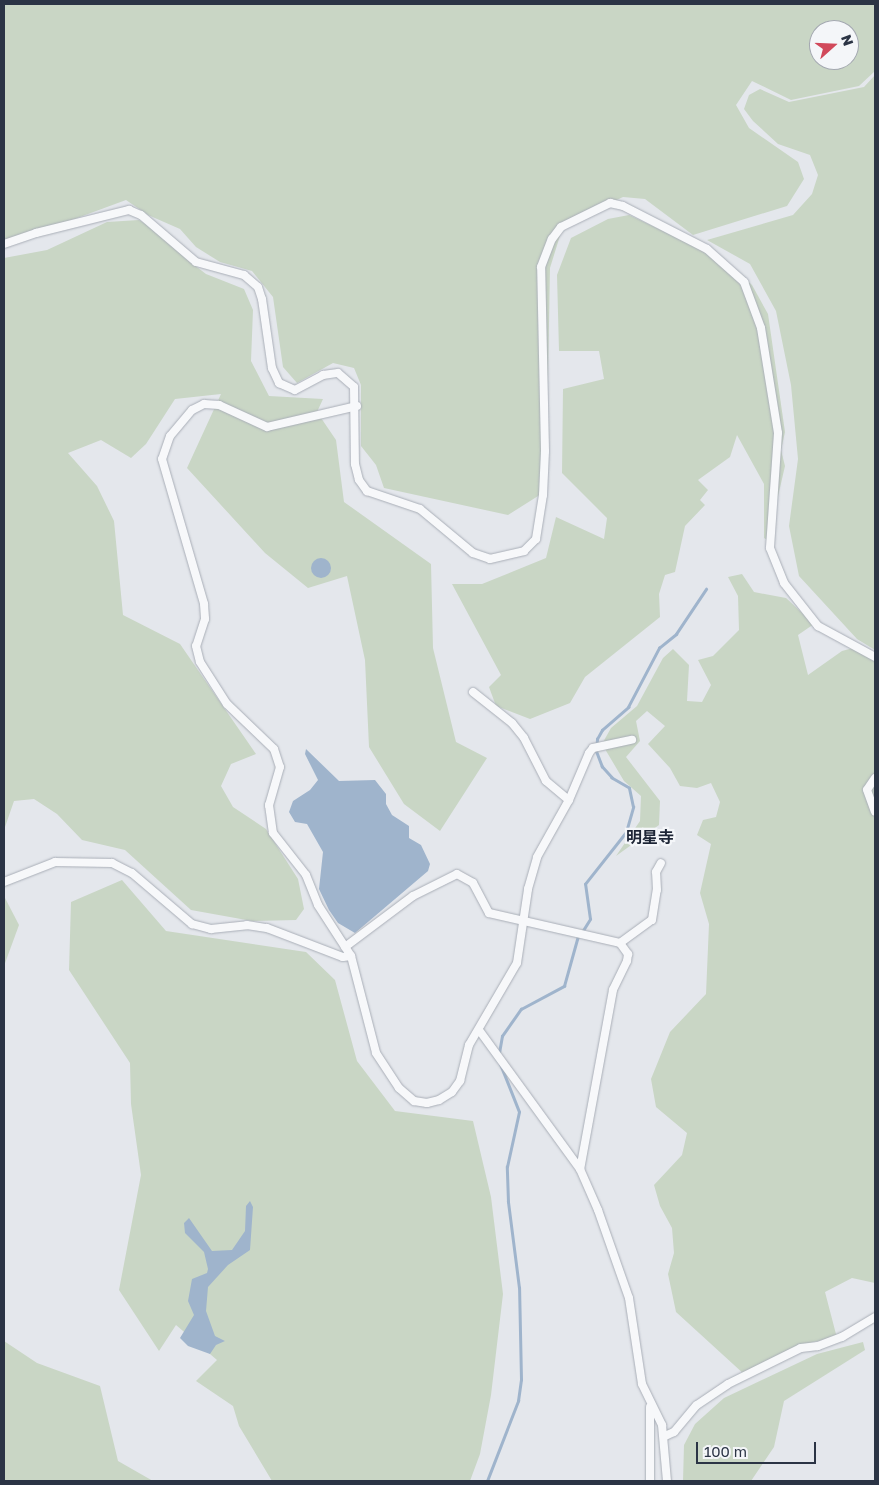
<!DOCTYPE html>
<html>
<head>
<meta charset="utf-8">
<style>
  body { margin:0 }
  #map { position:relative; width:879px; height:1485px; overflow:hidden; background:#e4e7ec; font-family:"Golos Text","Noto Sans JP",sans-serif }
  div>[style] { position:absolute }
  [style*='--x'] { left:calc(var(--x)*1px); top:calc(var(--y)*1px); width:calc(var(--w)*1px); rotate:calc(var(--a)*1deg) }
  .green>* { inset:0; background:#c9d6c5 }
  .water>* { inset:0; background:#9fb4cc }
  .round { border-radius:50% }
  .stream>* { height:2.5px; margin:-1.25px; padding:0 1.25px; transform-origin:1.25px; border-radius:1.25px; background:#9fb4cc }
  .roads { filter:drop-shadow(0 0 1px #a9aeb7) drop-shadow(0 0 1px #a9aeb7) }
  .minor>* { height:8px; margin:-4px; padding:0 4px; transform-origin:4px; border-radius:4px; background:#f7f8fa }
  span { translate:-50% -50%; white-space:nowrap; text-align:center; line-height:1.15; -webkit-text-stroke:4.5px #f4f6f9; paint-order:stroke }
  .quarter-label { font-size:16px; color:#1d2536; font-weight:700 }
  .frame { position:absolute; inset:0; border:5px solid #2b3445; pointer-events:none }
  .north { position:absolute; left:809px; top:20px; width:50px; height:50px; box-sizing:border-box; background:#f4f6f9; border:1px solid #a4a8b1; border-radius:50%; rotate:70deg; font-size:14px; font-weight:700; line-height:20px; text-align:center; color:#2b3445 }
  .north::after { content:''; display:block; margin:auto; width:18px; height:22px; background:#d1495b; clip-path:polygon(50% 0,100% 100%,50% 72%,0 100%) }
  .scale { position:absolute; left:696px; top:1442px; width:120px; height:22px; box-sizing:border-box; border:2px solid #2b3445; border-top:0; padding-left:6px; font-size:15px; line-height:18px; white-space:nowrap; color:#2b3445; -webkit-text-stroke:4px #f4f6f9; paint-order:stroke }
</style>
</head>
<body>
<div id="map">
  <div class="green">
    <i style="clip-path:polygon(evenodd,4px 4px,875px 4px,875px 71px,859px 86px,791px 100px,752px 81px,736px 105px,749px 128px,798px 162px,804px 179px,787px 206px,693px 235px,645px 199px,623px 197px,563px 226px,550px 268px,546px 491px,508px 515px,384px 488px,376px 465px,361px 446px,361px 385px,354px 368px,333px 363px,297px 383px,283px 367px,273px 297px,252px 271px,220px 262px,196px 247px,180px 229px,148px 215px,126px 200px,4px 245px,4px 4px,819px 30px,849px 30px,849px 60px,819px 60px,819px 30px)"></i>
    <i style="clip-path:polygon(875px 75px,875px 650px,857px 639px,799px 576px,789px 526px,798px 459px,791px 385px,776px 311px,750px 264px,707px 240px,793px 215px,812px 194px,818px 175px,810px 155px,778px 144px,753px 121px,744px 109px,749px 95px,760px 89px,789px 102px,864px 87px)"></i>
    <i style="clip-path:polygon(629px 215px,725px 260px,752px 285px,768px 314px,785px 432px,781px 450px,785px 466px,776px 505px,774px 544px,764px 538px,764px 484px,737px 435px,730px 457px,698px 480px,708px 490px,700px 500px,705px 505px,685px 526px,675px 572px,665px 575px,659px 594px,660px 617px,585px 677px,570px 703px,530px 719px,496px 706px,489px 687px,501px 675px,452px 584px,482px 584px,546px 558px,556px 517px,604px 539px,607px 518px,562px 473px,563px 389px,604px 379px,599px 351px,559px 351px,557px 275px,571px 238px,608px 219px)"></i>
    <i style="clip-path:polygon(139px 220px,166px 236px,185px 258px,206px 274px,244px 289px,253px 310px,251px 361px,269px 396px,323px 399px,317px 412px,336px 440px,344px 502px,431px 564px,433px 648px,456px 742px,487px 758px,440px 831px,404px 804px,369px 747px,365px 660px,347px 576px,308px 588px,265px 553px,187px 468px,221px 394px,175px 399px,146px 444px,131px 458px,101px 440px,68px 453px,97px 486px,114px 521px,123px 615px,180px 644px,256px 754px,231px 764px,221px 786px,233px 807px,266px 829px,298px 879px,304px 909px,296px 920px,252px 921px,191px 910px,125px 850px,82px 840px,57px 814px,34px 799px,14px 801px,4px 830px,4px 258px,47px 250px,107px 222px)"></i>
    <i style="clip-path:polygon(742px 574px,754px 592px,786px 598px,814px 624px,798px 635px,808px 675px,842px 651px,853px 648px,875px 661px,875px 1283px,852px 1278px,825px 1292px,837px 1338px,813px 1342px,745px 1375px,676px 1312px,668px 1274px,674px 1253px,672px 1228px,660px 1206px,654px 1185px,682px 1155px,687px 1133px,656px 1107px,651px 1079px,670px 1032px,706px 994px,709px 924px,700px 893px,711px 844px,697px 835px,703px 820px,716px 817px,720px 802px,711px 783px,697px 788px,680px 786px,670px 768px,648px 744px,665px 726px,647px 711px,636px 721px,640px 741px,626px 757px,660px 801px,659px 825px,616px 856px,640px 821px,641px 796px,624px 781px,602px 744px,611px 728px,637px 706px,663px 658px,673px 649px,689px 665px,687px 701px,702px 702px,711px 685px,698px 660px,713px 656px,739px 630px,738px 596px,728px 577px)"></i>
    <i style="clip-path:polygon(122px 880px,166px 931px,306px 952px,335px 980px,357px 1061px,395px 1111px,473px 1121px,491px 1197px,503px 1294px,491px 1395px,480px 1454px,470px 1481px,272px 1481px,239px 1426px,233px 1406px,196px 1381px,217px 1360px,176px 1325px,159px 1351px,119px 1290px,141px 1175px,131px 1104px,130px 1063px,69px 970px,71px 902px)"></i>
    <i style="clip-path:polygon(4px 896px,19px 925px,4px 966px)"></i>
    <i style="clip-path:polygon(4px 1341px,37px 1363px,100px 1386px,118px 1461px,153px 1481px,4px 1481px)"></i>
    <i style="clip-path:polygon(863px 1342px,865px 1350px,784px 1401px,774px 1447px,751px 1481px,683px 1481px,684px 1445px,695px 1424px,724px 1398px,817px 1354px)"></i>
  </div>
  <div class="water">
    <i class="round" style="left:311px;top:558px;width:20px;height:20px"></i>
    <i style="clip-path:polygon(306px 749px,339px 781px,375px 780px,386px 794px,386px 804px,392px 815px,409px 826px,409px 838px,421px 845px,430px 864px,428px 871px,355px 933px,338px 923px,329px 910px,319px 889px,323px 852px,307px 824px,295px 822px,289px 812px,293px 801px,310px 790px,318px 780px,305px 754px)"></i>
    <i style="clip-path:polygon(250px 1201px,253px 1207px,250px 1250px,228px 1265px,208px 1287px,206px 1311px,215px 1336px,225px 1341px,216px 1345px,210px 1354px,188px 1346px,180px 1338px,194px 1315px,188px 1301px,192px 1279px,207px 1273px,208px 1269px,204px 1252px,185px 1233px,184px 1223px,189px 1218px,212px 1251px,232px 1250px,245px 1231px,246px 1206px)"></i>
  </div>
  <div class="stream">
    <i style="--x:582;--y:932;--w:15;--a:-58"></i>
    <i style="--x:590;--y:919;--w:35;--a:-98"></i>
    <i style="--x:585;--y:884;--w:66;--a:-51.7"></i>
    <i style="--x:626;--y:832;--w:26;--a:-74"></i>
    <i style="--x:633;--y:807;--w:19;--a:-102"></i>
    <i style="--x:629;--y:788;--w:20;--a:-150"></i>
    <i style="--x:612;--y:778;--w:15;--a:-132"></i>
    <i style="--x:602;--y:767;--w:17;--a:-111"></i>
    <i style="--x:596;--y:751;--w:12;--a:-85"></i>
    <i style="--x:597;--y:739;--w:10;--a:-61"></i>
    <i style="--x:602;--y:730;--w:35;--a:-41"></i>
    <i style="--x:628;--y:707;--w:67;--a:-62.3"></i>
    <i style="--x:659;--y:648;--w:22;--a:-39"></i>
    <i style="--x:676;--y:634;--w:54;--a:-56.3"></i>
    <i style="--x:499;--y:1053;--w:17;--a:-80"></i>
    <i style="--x:502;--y:1036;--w:33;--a:-55"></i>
    <i style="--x:521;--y:1009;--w:49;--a:-28.1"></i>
    <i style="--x:564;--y:986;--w:52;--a:-74.4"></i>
    <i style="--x:487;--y:1481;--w:86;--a:-68.8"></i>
    <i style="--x:518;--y:1401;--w:21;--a:-82"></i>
    <i style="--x:521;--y:1380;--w:92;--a:-91.2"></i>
    <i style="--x:519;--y:1288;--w:87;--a:-97.3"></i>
    <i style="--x:508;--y:1202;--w:35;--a:-92"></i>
    <i style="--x:507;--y:1167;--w:56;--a:-77.7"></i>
    <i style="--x:519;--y:1112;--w:52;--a:-111.6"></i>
  </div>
  <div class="roads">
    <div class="minor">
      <i style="--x:4;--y:244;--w:34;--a:-19"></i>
      <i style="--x:36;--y:233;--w:96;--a:-13.9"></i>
      <i style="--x:129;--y:210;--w:13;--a:23"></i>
      <i style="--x:141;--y:215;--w:72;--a:40.5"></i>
      <i style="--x:196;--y:262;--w:50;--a:15.2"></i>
      <i style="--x:244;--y:275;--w:18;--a:41"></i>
      <i style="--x:258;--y:287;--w:13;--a:72"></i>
      <i style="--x:262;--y:299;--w:70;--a:81.8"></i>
      <i style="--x:272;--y:368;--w:17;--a:65"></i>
      <i style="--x:279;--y:383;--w:17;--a:24"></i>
      <i style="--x:295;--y:390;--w:32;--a:-28"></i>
      <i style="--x:323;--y:375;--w:15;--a:-8"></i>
      <i style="--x:338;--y:373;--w:21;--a:41"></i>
      <i style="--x:354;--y:387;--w:77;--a:89.3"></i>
      <i style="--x:355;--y:464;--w:16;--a:76"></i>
      <i style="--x:359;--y:480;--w:14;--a:54"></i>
      <i style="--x:367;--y:491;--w:56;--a:18.8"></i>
      <i style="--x:420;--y:509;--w:69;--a:39.7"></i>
      <i style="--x:473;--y:553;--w:18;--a:19"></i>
      <i style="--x:490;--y:559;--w:35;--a:-13"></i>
      <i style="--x:524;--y:551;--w:17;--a:-45"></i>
      <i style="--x:536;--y:539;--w:45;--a:-81"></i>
      <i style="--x:543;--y:495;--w:44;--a:-87.4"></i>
      <i style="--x:545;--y:451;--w:184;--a:-91.2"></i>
      <i style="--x:541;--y:267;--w:30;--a:-69"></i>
      <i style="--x:552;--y:239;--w:15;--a:-53"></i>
      <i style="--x:561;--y:227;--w:55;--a:-26.1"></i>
      <i style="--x:610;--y:203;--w:13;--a:13"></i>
      <i style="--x:623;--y:206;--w:94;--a:27.1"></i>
      <i style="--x:707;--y:249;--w:50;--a:41.7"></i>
      <i style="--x:744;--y:282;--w:49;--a:69.7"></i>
      <i style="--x:761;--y:328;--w:106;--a:80.8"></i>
      <i style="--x:778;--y:433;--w:115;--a:94"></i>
      <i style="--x:770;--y:548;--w:38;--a:68"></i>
      <i style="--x:784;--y:583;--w:55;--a:51.7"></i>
      <i style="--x:818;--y:626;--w:65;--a:28.5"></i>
      <i style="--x:357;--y:406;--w:92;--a:166.9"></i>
      <i style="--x:267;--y:427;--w:53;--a:-155.4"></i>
      <i style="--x:219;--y:405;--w:15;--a:-176"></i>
      <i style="--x:204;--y:404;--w:13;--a:153"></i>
      <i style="--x:192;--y:410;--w:34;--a:130"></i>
      <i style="--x:170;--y:436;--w:24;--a:109"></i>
      <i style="--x:162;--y:459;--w:151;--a:73.8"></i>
      <i style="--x:204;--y:604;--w:15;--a:86"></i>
      <i style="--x:205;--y:619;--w:28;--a:108"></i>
      <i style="--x:196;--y:646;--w:16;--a:76"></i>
      <i style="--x:200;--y:662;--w:50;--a:57.3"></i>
      <i style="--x:227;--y:704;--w:65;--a:43.8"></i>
      <i style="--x:274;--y:749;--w:19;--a:72"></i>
      <i style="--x:280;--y:767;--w:40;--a:106"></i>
      <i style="--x:269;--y:805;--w:28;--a:82"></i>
      <i style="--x:273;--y:833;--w:53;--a:51.8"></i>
      <i style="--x:306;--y:875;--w:32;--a:68"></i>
      <i style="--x:318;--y:905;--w:61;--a:57.1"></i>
      <i style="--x:351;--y:956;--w:100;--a:75.5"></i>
      <i style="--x:376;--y:1053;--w:42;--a:56.7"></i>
      <i style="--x:399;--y:1088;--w:20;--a:41"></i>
      <i style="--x:414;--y:1101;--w:13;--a:9"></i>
      <i style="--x:427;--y:1103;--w:12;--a:-14"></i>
      <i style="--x:439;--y:1100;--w:15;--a:-32"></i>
      <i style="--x:452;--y:1092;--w:14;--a:-54"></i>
      <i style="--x:460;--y:1081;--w:37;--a:-76"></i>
      <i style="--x:469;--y:1045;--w:95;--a:-59.7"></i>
      <i style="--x:517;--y:963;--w:75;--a:-81.5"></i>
      <i style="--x:528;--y:889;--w:33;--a:-74"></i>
      <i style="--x:537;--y:857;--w:65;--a:-60.7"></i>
      <i style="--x:569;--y:800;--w:51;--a:-66.9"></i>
      <i style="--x:589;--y:753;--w:6;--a:-51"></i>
      <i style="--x:593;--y:748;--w:40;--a:-12"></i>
      <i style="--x:473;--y:692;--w:50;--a:38.5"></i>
      <i style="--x:512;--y:723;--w:19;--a:51"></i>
      <i style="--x:524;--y:738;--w:48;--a:62.9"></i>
      <i style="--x:546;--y:781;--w:30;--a:40"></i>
      <i style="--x:875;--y:778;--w:14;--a:124"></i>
      <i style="--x:867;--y:790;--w:23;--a:70"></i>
      <i style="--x:4;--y:882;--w:55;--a:-21.4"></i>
      <i style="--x:55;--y:862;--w:57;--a:1"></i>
      <i style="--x:112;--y:863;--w:22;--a:27"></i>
      <i style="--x:132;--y:873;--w:79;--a:40.4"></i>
      <i style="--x:192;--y:924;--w:20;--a:15"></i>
      <i style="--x:211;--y:929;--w:36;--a:-6"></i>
      <i style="--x:247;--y:925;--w:20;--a:9"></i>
      <i style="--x:267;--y:928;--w:81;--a:20.9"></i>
      <i style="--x:343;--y:957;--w:8;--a:-7"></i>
      <i style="--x:620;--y:943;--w:39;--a:-36"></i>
      <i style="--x:652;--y:920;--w:30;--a:-81"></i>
      <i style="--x:657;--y:890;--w:18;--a:-93"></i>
      <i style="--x:656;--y:872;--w:10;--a:-61"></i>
      <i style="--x:345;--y:947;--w:85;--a:-36.9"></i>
      <i style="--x:413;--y:896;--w:49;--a:-26.6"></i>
      <i style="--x:457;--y:874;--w:18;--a:29"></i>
      <i style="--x:473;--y:883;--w:34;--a:62"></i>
      <i style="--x:489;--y:913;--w:134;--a:12.9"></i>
      <i style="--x:620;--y:943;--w:14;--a:54"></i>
      <i style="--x:628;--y:954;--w:7;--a:98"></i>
      <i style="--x:627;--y:961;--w:32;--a:116"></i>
      <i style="--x:613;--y:990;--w:182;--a:100.4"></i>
      <i style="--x:479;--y:1030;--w:172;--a:54"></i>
      <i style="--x:580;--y:1169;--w:45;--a:66.3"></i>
      <i style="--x:598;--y:1210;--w:93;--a:70.6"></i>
      <i style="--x:629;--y:1298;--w:87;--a:81.4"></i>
      <i style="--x:642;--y:1384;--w:46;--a:64"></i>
      <i style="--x:662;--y:1425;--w:56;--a:84.9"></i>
      <i style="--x:650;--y:1407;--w:74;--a:90"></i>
      <i style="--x:665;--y:1436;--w:10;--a:-24"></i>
      <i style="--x:674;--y:1432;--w:35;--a:-50"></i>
      <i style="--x:697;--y:1405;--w:37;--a:-34"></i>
      <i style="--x:728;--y:1384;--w:81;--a:-26.3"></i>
      <i style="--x:801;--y:1348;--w:17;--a:-7"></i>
      <i style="--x:818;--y:1346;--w:26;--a:-21"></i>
      <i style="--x:842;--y:1337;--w:39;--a:-31"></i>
    </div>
  </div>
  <div class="quarter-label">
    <span style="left:650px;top:837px">明星寺</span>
  </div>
  <div class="frame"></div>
  <div class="north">N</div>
  <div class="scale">100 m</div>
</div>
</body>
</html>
